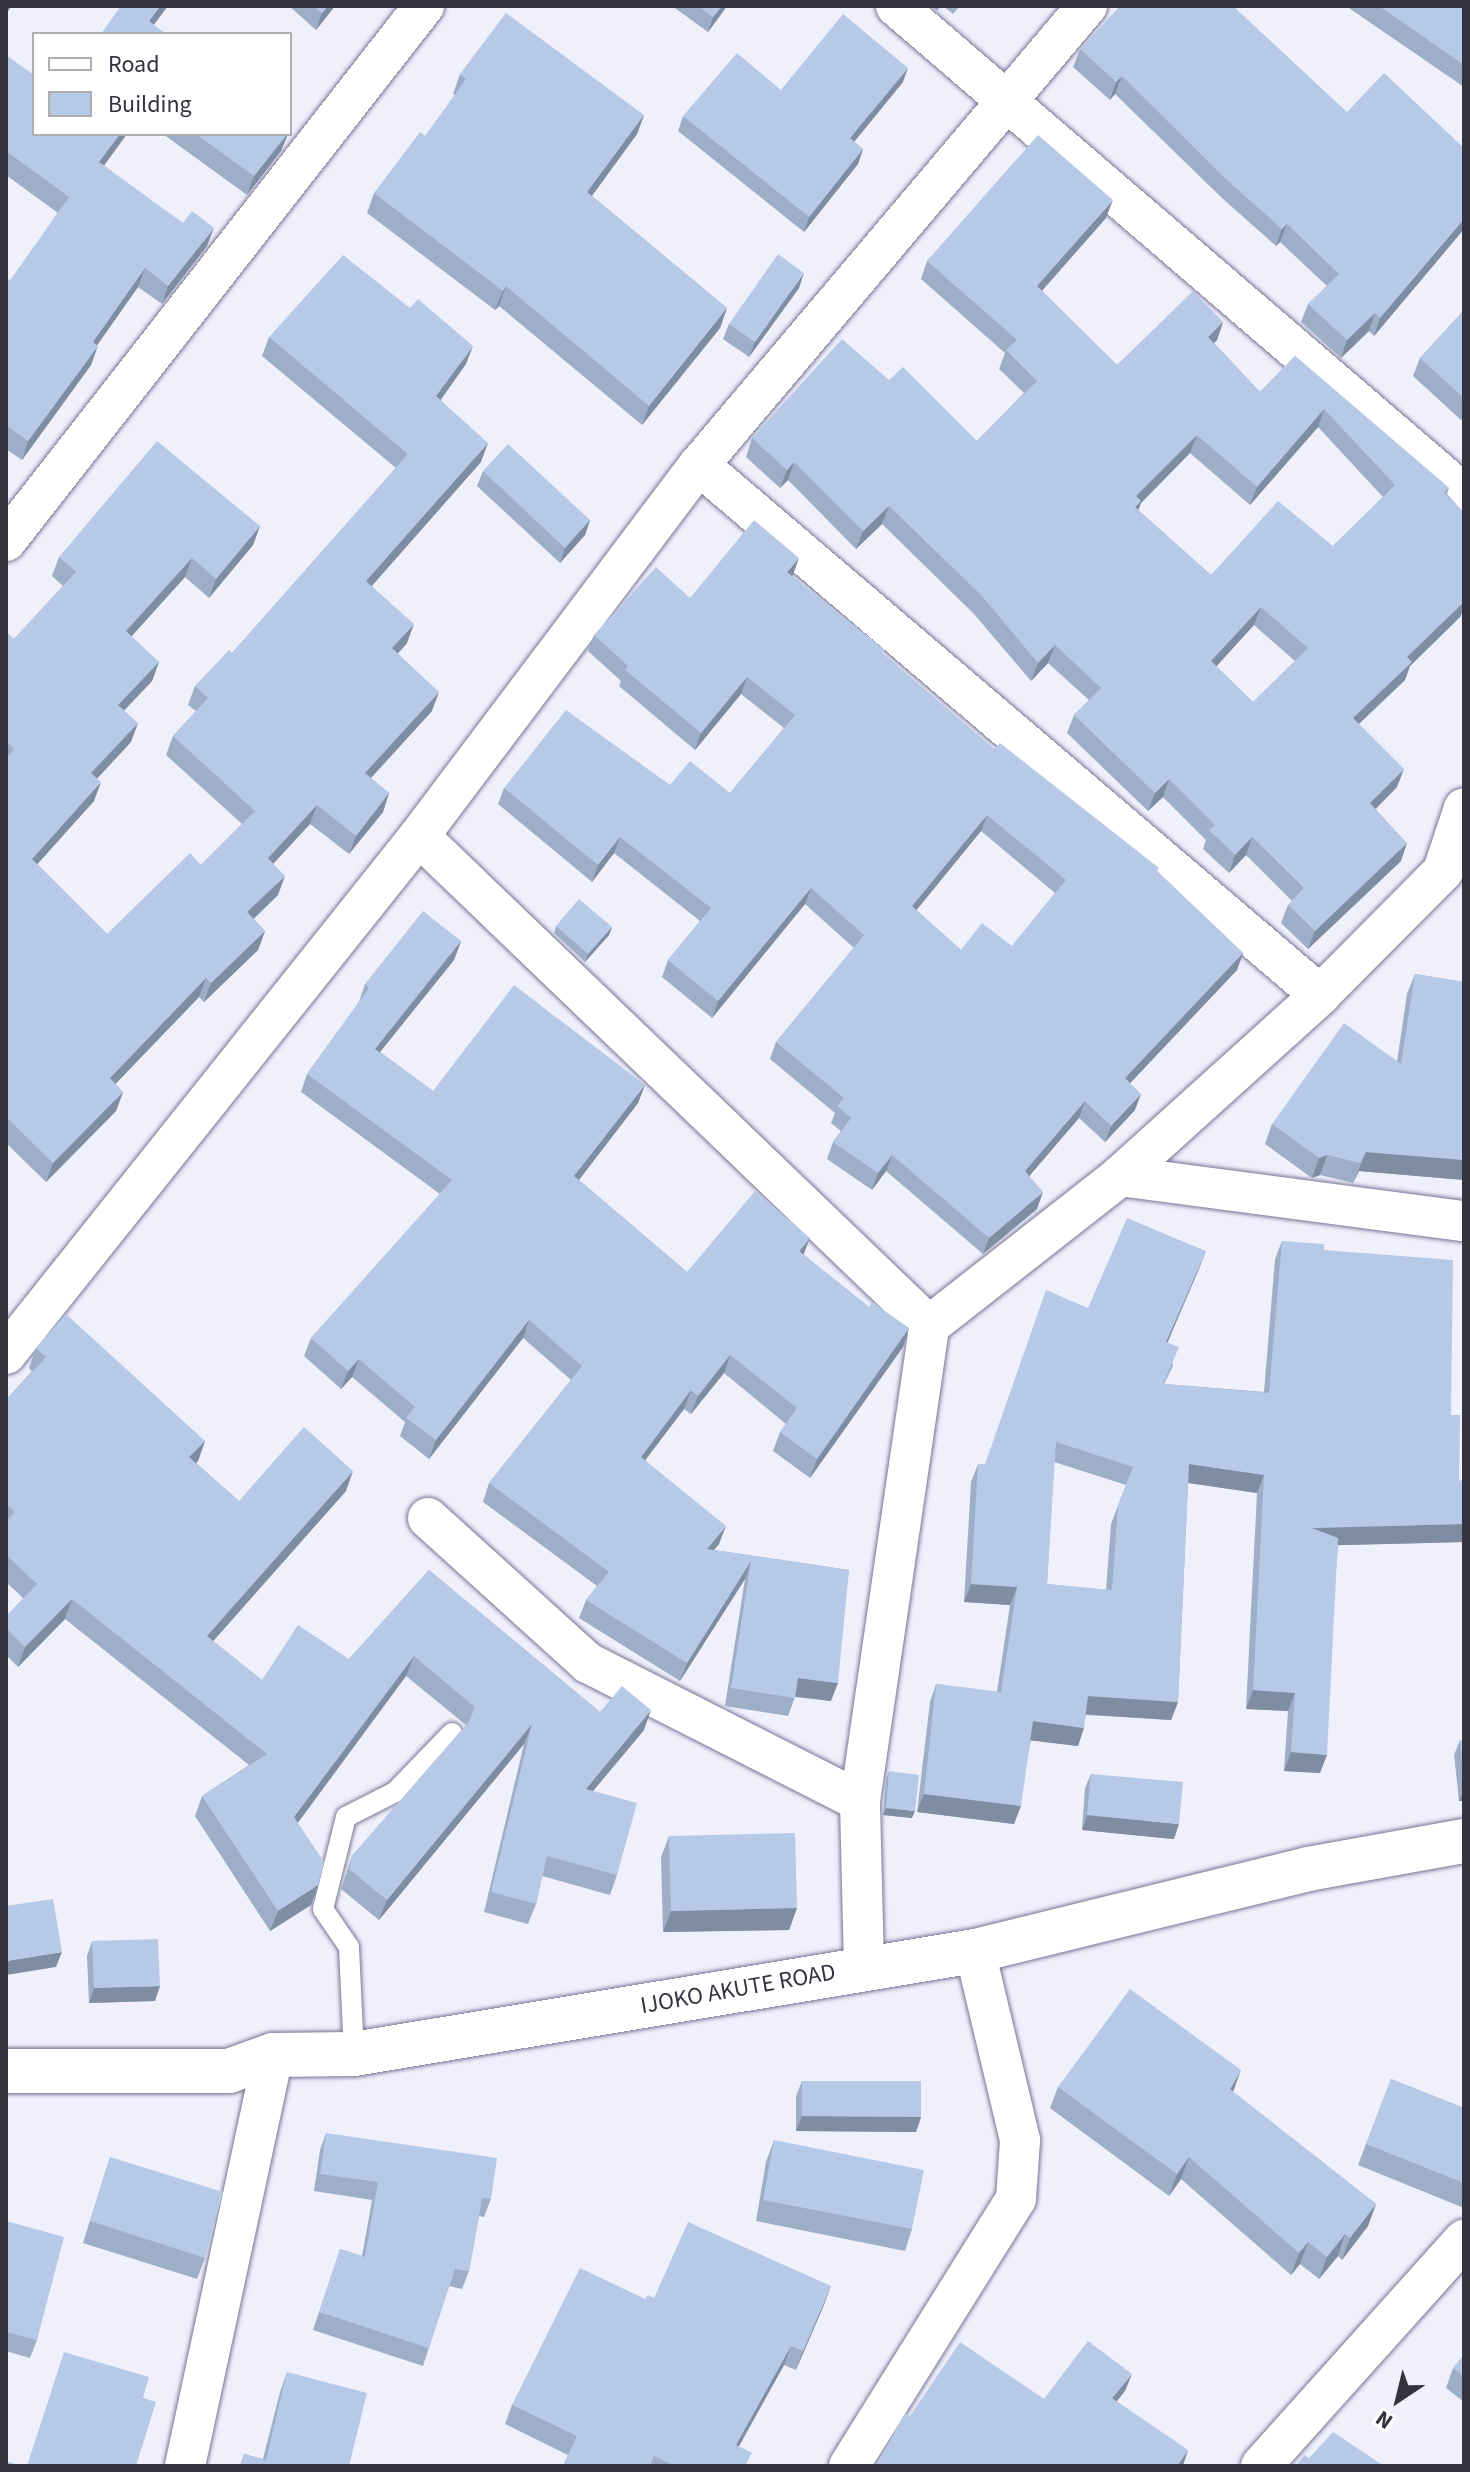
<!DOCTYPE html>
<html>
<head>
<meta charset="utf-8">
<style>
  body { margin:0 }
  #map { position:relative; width:1470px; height:2472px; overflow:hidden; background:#f0f0fd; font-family:"Source Sans 3",sans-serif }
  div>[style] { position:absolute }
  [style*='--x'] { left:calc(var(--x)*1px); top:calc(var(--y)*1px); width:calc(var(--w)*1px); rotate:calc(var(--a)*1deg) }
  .roads { filter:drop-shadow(0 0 2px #767593) drop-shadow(0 0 2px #767593) }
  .service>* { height:20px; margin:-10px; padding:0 10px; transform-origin:10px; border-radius:10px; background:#fff }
  .minor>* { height:40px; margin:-20px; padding:0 20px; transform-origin:20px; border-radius:20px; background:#fff }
  .secondary>* { height:44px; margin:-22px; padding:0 22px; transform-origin:22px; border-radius:22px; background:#fff }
  .wall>* { inset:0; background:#9daec7 }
  .shaded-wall>* { inset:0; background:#7f8da2 }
  .building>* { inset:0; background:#b6cae7 }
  span { translate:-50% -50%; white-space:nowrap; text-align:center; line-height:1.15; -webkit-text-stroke:6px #fff; paint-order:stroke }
  .street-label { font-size:24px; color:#33323f }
  .frame { position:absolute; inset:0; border:8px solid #33323f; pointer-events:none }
  .legend { position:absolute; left:32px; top:32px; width:260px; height:104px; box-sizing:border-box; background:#fff; border:2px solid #adadb2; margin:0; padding:10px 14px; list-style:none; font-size:24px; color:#33323f }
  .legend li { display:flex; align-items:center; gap:16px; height:40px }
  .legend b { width:40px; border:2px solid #adadb2 }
  .north { position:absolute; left:1358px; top:2360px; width:80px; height:80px; -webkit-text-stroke:6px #fff; paint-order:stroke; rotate:215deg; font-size:22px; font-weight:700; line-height:32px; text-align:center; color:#33323f }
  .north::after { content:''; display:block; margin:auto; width:28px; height:36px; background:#33323f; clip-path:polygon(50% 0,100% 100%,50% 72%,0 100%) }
</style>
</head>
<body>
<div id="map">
  <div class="roads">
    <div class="service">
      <i style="--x:354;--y:2054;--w:107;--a:-92.7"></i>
      <i style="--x:349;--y:1947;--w:46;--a:-124.4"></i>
      <i style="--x:323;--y:1909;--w:95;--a:-76"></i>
      <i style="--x:346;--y:1817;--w:55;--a:-27"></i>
      <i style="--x:395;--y:1792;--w:82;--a:-46"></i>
    </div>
    <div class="minor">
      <i style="--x:896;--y:6;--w:749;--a:40.67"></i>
      <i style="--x:699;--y:465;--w:816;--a:40.48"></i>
      <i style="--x:6;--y:541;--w:679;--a:-52"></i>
      <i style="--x:419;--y:836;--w:707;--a:43.85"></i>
      <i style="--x:1120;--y:1176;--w:347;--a:7.5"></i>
      <i style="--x:6;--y:1354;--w:662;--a:-51.43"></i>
      <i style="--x:419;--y:836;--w:465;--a:-53"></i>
      <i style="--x:699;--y:465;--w:601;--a:-49.79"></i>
      <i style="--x:428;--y:1518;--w:216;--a:42.2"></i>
      <i style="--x:588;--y:1663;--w:305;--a:26.9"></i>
      <i style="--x:864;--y:1967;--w:166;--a:-91.4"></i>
      <i style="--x:860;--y:1801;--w:480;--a:-81.7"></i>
      <i style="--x:929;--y:1326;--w:243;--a:-38.1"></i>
      <i style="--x:1120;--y:1176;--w:270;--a:-42.1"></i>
      <i style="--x:1320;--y:995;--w:175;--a:-45.2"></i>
      <i style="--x:1443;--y:871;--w:66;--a:-71.6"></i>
      <i style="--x:185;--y:2466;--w:420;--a:-77.9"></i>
      <i style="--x:849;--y:2466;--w:315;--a:-58"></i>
      <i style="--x:1016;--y:2199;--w:59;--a:-86.1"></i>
      <i style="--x:1020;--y:2140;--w:194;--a:-103.4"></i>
      <i style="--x:1261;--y:2466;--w:304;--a:-48.1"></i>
    </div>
    <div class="secondary">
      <i style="--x:6;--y:2071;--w:223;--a:0"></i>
      <i style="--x:229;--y:2071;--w:47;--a:-20"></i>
      <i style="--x:273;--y:2055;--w:81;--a:-0.7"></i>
      <i style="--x:354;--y:2054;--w:629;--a:-9.42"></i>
      <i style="--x:975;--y:1951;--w:343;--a:-13.8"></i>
      <i style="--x:1308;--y:1869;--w:158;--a:-10.2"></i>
    </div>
  </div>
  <div class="wall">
    <i style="clip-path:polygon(289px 6px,335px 6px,316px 30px)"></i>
    <i style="clip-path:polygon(672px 6px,727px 6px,708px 32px)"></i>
    <i style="clip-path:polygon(931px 6px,941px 6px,937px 11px)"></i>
    <i style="clip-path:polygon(943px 6px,960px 6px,953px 14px)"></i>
    <i style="clip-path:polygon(1346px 6px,1464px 6px,1464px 87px)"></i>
    <i style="clip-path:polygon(1080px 49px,1347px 112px,1464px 148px,1464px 229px,1374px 336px,1369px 331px,1341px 358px,1301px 322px,1308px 304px,1327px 286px,1280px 242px,1276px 246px,1223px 199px,1115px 94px,1110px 100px,1073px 67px)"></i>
    <i style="clip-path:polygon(6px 55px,34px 134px,127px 134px,104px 166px,207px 246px,162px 304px,138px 287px,97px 345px,91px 365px,22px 460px,6px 449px,6px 278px,10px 281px,58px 213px,6px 175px)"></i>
    <i style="clip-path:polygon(460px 74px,644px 115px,637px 134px,592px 196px,727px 308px,720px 328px,642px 425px,499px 306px,495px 310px,367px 213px,374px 193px,425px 136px,455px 96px,453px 94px)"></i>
    <i style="clip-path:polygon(903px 82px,854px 142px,863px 149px,858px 164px,804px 232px,678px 131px,683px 116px,781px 90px)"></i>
    <i style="clip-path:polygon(163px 134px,288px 134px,281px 151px,247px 195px)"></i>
    <i style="clip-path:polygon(evenodd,1106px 218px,1042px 291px,1117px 365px,1223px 322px,1217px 340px,1214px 343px,1260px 392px,1295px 356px,1449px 488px,1447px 494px,1464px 513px,1464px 608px,1460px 617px,1410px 666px,1405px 680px,1359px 724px,1397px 787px,1376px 809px,1401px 861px,1308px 949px,1281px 923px,1288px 905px,1292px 901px,1246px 855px,1229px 873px,1203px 849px,1206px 840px,1163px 797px,1148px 811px,1067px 733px,1074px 715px,1089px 700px,1048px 663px,1031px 681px,974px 614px,882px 524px,856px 549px,788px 480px,780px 488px,746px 457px,752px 438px,889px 380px,977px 441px,1024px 393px,999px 369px,1005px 353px,921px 279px,927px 261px,1106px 218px,1318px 427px,1383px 497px,1333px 546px,1211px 575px,1138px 510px,1141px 503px,1190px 453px,1250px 505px,1318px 427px,1106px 218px,1254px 625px,1295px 661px,1253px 702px,1216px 666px,1254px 625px)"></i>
    <i style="clip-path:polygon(799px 288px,749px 357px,723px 339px,729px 324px)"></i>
    <i style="clip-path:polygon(1464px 310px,1464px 418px,1461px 420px,1413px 376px,1420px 358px)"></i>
    <i style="clip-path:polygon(269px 337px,466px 364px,441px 400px,481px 462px,372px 586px,407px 643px,398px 654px,432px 711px,371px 778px,389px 793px,383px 812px,349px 854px,310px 824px,273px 864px,278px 895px,254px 919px,265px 931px,258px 950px,204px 1002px,199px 997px,115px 1084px,123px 1092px,116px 1111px,46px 1182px,6px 1143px,6px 632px,14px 639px,63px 586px,52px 576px,59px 557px,260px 526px,253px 545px,209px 598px,185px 577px,131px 637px,159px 662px,152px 681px,124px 711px,131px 742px,97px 779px,94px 801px,37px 864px,107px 934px,201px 865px,242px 824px,166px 755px,173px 736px,196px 711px,188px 705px,195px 686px,232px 653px,396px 468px,262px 356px)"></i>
    <i style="clip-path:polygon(483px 471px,590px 520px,585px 535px,560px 563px,477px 486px)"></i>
    <i style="clip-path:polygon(evenodd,792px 576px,994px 749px,1158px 872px,1243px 953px,1237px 970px,1130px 1083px,1135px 1110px,1105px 1142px,1079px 1118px,1029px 1176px,1037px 1209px,983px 1254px,886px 1171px,872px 1190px,827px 1159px,833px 1142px,841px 1131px,831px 1123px,835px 1113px,770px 1059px,776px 1042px,854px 948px,805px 904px,712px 1018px,662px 977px,668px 960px,700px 921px,614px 853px,592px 882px,498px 804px,504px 788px,670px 785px,730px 793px,784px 728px,741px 694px,695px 750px,619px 686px,621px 681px,588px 651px,594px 635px,690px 598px,792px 576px,981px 831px,1055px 893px,1012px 946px,961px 950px,916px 910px,981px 831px)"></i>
    <i style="clip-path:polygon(556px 926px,612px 927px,609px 935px,585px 962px,554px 933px)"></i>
    <i style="clip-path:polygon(461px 941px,454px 960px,380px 1052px,433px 1091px,645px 1085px,638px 1103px,579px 1180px,687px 1272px,804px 1255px,869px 1307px,909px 1328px,903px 1347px,810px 1478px,773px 1451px,780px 1432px,786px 1424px,724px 1373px,691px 1414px,684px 1409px,645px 1460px,719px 1544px,714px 1550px,849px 1570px,831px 1701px,795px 1697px,788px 1716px,725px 1706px,745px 1579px,680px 1681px,579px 1618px,586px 1600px,597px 1586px,483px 1502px,489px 1483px,571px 1380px,523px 1338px,429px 1459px,400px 1436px,405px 1422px,352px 1377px,341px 1389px,304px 1356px,311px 1338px,440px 1194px,301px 1092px,307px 1074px,359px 1002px,365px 984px)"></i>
    <i style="clip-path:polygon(1415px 974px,1464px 982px,1464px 1180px,1359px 1171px,1353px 1183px,1320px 1175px,1312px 1178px,1265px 1144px,1272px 1124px,1397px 1062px,1407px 994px)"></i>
    <i style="clip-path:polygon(evenodd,1282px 1241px,1324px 1250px,1451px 1415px,1459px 1481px,1464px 1480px,1464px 1542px,1338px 1545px,1320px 1773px,1284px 1771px,1288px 1711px,1246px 1709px,1257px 1493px,1188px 1483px,1178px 1702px,1171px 1720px,1086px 1715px,1078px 1746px,1031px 1740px,1014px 1824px,917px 1812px,930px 1702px,936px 1684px,997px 1692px,1010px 1605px,964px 1602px,971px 1482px,978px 1464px,985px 1464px,1088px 1308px,1206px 1251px,1167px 1342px,1173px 1366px,1164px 1384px,1264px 1392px,1275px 1259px,1282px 1241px,1054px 1462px,1126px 1485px,1111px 1524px,1106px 1590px,1047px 1584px,1054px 1462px)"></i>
    <i style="clip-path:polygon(36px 1348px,205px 1441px,198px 1461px,196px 1463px,239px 1501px,346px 1491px,213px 1641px,262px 1680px,349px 1659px,429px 1570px,600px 1712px,644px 1730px,593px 1791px,617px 1875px,610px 1895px,542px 1876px,536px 1904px,528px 1924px,484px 1912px,524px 1744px,379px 1920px,341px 1889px,352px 1856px,466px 1725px,406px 1676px,298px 1823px,311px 1905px,270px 1931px,195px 1816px,202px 1796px,249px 1765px,65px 1619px,18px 1667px,6px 1655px,6px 1628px,23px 1598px,6px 1582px,6px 1400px,32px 1371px,29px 1368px)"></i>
    <i style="clip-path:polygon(1460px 1740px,1464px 1740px,1464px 1801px,1459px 1801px,1454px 1755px)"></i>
    <i style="clip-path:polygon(889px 1771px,912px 1818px,883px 1815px,886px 1779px)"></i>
    <i style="clip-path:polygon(1091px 1774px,1174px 1839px,1082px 1830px,1085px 1788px)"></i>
    <i style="clip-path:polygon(669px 1836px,797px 1908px,789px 1930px,663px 1932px,661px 1857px)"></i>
    <i style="clip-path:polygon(92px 1941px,155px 2001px,89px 2003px,87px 1956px)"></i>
    <i style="clip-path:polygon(1391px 2079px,1464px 2108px,1464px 2208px,1358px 2165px)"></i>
    <i style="clip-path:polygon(802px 2081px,921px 2117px,916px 2132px,796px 2131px,796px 2096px)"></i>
    <i style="clip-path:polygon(1058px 2087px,1233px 2092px,1376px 2204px,1368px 2226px,1342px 2260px,1338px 2256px,1319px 2279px,1300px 2264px,1291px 2275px,1181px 2179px,1169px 2196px,1050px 2108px)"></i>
    <i style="clip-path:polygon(326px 2133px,491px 2199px,484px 2217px,479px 2216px,469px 2271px,462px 2289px,449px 2286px,423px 2366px,313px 2330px,340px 2249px,362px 2256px,372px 2200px,314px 2191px,320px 2150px)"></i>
    <i style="clip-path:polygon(774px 2140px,912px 2229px,905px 2251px,756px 2221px,766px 2162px)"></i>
    <i style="clip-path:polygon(110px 2157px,205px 2258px,197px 2279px,83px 2243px)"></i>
    <i style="clip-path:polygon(6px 2221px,37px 2340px,30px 2358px,6px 2351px)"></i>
    <i style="clip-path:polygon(831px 2286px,796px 2370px,784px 2365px,739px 2446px,747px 2466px,563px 2466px,568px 2455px,505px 2424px,512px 2405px,645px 2299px)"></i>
    <i style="clip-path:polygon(1464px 2355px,1464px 2402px,1446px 2388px,1453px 2368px)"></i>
    <i style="clip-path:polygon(287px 2372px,349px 2466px,240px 2466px,244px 2454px,263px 2459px,280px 2392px)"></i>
  </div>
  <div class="shaded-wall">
    <i style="clip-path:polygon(6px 6px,12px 6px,6px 14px)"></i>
    <i style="clip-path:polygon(160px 6px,168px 6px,147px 34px,149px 21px)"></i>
    <i style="clip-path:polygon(328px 6px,335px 6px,316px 30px,322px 13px)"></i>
    <i style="clip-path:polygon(722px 6px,727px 6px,708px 32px,713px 17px)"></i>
    <i style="clip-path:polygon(908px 68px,903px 82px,845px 153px,850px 138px)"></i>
    <i style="clip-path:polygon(1122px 76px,1115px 94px,1110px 100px,1116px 82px)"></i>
    <i style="clip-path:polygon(644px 115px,637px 134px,580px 212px,587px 192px)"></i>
    <i style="clip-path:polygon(120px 134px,127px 134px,92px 181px,99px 162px)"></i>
    <i style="clip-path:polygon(288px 134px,281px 151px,247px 195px,254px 176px)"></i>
    <i style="clip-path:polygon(863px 149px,858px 164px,804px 232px,809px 217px)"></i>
    <i style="clip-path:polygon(1113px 200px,1106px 218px,1030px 304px,1037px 286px)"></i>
    <i style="clip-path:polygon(1464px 219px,1464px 229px,1374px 336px,1380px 318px)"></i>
    <i style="clip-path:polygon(1287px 224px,1280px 242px,1276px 246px,1282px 229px)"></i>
    <i style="clip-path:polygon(214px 228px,207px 246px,162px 304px,168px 286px)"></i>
    <i style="clip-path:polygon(145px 268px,138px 287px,86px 361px,93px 342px)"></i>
    <i style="clip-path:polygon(804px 273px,799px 288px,749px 357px,755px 342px)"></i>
    <i style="clip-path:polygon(506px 286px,499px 306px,495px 310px,503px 291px)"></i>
    <i style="clip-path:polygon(727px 308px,720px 328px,642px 425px,649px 406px)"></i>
    <i style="clip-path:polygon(1375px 313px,1369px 331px,1341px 358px,1347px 340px)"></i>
    <i style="clip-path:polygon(1223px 322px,1217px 340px,1202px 355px,1208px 337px)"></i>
    <i style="clip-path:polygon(98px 346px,91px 365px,22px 460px,28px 441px)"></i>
    <i style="clip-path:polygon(473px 346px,466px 364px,429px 415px,436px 396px)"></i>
    <i style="clip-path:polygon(1324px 409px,1318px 427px,1250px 505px,1257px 487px)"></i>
    <i style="clip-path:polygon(1197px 435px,1190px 453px,1141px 503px,1135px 519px,1136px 496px)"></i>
    <i style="clip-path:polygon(488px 443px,481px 462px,359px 600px,366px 581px)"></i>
    <i style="clip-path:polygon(794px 462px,788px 480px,780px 488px,787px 470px)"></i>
    <i style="clip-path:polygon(889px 506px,882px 524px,856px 549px,863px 531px)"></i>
    <i style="clip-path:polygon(590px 520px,585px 535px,560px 563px,565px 548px)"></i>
    <i style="clip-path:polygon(260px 526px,253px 545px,209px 598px,216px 579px)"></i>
    <i style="clip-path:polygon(192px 558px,185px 577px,119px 650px,126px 631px)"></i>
    <i style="clip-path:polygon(799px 558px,793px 575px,781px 589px,787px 572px)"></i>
    <i style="clip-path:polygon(1464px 591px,1464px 608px,1460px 617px,1410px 666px,1405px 680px,1346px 736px,1353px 718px)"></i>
    <i style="clip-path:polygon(1261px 607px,1254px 625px,1205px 679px,1211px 661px)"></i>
    <i style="clip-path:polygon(414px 624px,407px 643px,385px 667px,392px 648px)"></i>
    <i style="clip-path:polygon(1055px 645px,1048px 663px,1031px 681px,1038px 663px)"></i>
    <i style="clip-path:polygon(159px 662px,152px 681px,111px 724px,118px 705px)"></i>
    <i style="clip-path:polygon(747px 677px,741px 694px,695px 750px,701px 733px)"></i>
    <i style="clip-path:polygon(439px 692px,432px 711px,358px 792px,365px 773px)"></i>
    <i style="clip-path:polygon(138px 723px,131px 742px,84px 792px,91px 773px)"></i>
    <i style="clip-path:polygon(1404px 769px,1397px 787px,1363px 821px,1370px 803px)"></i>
    <i style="clip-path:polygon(1169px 779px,1163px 797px,1148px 811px,1155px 793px)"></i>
    <i style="clip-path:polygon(101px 782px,94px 801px,25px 878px,32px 859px)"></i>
    <i style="clip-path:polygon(389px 793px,383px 812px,349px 854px,356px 836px)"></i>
    <i style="clip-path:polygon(317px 805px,310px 824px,261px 877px,268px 858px)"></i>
    <i style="clip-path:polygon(987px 815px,981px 831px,906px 923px,912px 906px)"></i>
    <i style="clip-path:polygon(620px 837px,614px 853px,592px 882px,598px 865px)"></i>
    <i style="clip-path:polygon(1252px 837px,1246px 855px,1229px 873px,1235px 855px)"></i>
    <i style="clip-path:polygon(1407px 843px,1401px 861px,1308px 949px,1315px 931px)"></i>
    <i style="clip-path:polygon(285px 876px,278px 895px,240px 931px,247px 912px)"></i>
    <i style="clip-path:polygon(811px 888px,805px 904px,712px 1018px,718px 1001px)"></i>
    <i style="clip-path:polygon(612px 927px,609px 935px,585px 962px,588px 954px)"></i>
    <i style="clip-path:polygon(265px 931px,258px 950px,204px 1002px,211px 983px)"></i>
    <i style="clip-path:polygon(461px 941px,454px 960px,368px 1067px,375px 1049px)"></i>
    <i style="clip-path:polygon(1243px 953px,1237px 970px,1119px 1095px,1125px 1078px)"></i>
    <i style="clip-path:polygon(206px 978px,199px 997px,103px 1097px,110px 1078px)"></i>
    <i style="clip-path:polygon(645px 1085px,638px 1103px,568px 1194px,574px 1176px)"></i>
    <i style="clip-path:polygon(123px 1092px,116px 1111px,46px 1182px,53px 1163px)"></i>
    <i style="clip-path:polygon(1141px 1094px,1135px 1110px,1105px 1142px,1111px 1126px)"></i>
    <i style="clip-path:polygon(1085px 1101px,1079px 1118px,1019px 1188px,1025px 1171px)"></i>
    <i style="clip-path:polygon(1366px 1152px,1464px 1160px,1464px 1180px,1359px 1171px,1353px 1183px)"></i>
    <i style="clip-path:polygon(892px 1155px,886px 1171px,872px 1190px,878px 1173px)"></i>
    <i style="clip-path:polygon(1327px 1155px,1320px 1175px,1312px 1178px,1319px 1158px)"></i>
    <i style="clip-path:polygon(1043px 1192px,1037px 1209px,983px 1254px,989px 1238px)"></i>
    <i style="clip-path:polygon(810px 1238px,803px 1256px,799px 1251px)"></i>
    <i style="clip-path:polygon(1206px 1251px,1199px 1269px,1160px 1360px,1166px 1342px)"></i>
    <i style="clip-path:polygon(529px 1320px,523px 1338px,429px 1459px,436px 1440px)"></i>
    <i style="clip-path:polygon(909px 1328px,903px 1347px,810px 1478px,817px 1459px)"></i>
    <i style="clip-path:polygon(730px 1355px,724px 1373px,691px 1414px,698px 1396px)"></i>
    <i style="clip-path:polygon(359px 1359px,352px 1377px,341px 1389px,348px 1371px)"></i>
    <i style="clip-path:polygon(691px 1390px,684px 1409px,634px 1475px,641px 1457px)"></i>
    <i style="clip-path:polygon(205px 1441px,198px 1461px,182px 1477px,189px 1457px)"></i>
    <i style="clip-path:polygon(1189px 1464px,1264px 1475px,1257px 1493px,1182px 1482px)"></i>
    <i style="clip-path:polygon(353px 1471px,346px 1491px,200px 1656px,207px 1636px)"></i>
    <i style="clip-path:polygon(1464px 1524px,1464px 1542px,1306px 1546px,1312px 1528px)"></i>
    <i style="clip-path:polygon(726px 1526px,719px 1544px,700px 1567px,707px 1549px)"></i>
    <i style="clip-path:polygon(751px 1561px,745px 1579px,680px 1681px,687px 1663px)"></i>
    <i style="clip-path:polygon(971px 1584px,1017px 1587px,1010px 1605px,964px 1602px)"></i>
    <i style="clip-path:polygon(72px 1599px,65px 1619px,18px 1667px,25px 1647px)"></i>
    <i style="clip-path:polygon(414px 1656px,406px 1676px,287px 1837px,294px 1817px)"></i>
    <i style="clip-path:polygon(798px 1678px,838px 1683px,831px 1701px,791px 1696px)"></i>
    <i style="clip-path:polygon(1253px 1690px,1295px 1693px,1288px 1711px,1246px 1709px)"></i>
    <i style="clip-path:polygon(1088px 1696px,1178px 1702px,1171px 1720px,1082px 1714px)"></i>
    <i style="clip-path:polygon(651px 1710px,644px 1730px,578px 1809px,586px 1789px)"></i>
    <i style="clip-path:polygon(1033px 1721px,1084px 1728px,1078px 1746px,1027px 1740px)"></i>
    <i style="clip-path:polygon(532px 1724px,524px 1744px,379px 1920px,387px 1900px)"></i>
    <i style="clip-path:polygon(1291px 1752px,1327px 1755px,1320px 1773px,1284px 1771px)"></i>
    <i style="clip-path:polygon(1464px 1788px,1464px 1801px,1459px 1801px)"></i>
    <i style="clip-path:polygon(924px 1794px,1021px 1806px,1014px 1824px,917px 1812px)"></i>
    <i style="clip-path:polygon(886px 1808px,915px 1811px,912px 1818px,883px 1815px)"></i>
    <i style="clip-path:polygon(1087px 1815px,1179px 1824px,1174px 1839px,1082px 1830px)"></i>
    <i style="clip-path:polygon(318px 1885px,311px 1905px,270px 1931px,278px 1911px)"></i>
    <i style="clip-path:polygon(797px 1908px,789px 1930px,663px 1932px,671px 1911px)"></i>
    <i style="clip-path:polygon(62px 1952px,56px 1967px,6px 1975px,6px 1961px)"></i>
    <i style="clip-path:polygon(160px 1986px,155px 2001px,89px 2003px,94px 1988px)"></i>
    <i style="clip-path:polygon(1241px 2070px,1233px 2092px,1230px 2089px)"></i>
    <i style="clip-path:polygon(802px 2116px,921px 2117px,916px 2132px,796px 2131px)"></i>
    <i style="clip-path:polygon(1189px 2157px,1181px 2179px,1169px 2196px,1177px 2174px)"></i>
    <i style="clip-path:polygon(1376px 2204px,1368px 2226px,1342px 2260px,1350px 2238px)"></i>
    <i style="clip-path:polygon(1345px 2234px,1338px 2256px,1319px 2279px,1327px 2257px)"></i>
    <i style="clip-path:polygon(1308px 2242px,1300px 2264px,1291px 2275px,1299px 2253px)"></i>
    <i style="clip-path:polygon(831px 2286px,824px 2305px,796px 2370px,803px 2351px)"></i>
    <i style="clip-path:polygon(791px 2346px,784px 2365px,729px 2464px,736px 2445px)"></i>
    <i style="clip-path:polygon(1132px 2374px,1125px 2391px,1106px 2415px,1112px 2398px)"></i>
    <i style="clip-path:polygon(1188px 2450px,1183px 2466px,1177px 2466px)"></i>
  </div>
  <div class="building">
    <i style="clip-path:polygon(121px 6px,160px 6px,149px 21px,166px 34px,101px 34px)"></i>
    <i style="clip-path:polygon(313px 6px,328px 6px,322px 13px)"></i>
    <i style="clip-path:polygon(698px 6px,722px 6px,713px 17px)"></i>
    <i style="clip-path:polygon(1120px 6px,1233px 6px,1347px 112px,1384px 73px,1464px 148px,1464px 219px,1380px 318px,1375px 313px,1347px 340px,1308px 304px,1339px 274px,1287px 224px,1282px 229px,1229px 182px,1122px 76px,1116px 82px,1080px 49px)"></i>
    <i style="clip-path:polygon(1379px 6px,1464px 6px,1464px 65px)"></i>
    <i style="clip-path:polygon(506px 13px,644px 115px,587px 192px,727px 308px,649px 406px,506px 286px,503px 291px,374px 193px,420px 132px,425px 136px,466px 79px,460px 74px)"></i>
    <i style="clip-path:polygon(843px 14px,908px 68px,850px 138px,863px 149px,809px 217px,683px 116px,737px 53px,781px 90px)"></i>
    <i style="clip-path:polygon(6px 55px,34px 75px,34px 134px,120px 134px,99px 162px,183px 223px,192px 211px,214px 228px,168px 286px,145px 268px,93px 342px,98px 346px,28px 441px,6px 425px,6px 278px,10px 281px,69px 197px,6px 151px)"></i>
    <i style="clip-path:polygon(196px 134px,287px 134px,254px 176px)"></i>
    <i style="clip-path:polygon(evenodd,1038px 135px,1113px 200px,1037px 286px,1117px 365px,1193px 291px,1223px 322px,1208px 337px,1260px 392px,1295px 356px,1449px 488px,1444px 492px,1464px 513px,1464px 591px,1462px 593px,1464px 596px,1464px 602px,1407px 657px,1412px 662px,1353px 718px,1404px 769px,1370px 803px,1407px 843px,1315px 931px,1288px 905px,1304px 888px,1252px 837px,1235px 855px,1209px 830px,1215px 825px,1169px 779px,1155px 793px,1074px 715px,1101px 688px,1055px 645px,1038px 663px,981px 595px,889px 506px,863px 531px,794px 462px,787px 470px,752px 438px,842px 339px,889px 380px,903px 367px,977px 441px,1037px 381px,1006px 350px,1017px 340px,927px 261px,1038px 135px,1324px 409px,1395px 485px,1333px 546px,1278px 501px,1211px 575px,1135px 507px,1141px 501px,1136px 496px,1197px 435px,1257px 487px,1324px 409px,1038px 135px,1261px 607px,1308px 648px,1253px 702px,1211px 661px,1261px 607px)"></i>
    <i style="clip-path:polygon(778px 254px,804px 273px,755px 342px,729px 324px)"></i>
    <i style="clip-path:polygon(343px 255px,410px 308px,418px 299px,473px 346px,436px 396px,488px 443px,366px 581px,414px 624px,392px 648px,439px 692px,365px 773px,389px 793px,356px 836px,317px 805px,268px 858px,285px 876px,247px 912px,265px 931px,211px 983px,206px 978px,110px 1078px,123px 1092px,53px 1163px,6px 1117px,6px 758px,14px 749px,6px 741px,6px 632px,14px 639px,76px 572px,59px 557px,157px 441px,260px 526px,216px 579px,192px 558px,126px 631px,159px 662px,118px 705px,138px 723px,91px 773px,101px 782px,32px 859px,107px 934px,190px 853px,201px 865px,255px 811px,173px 736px,208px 698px,195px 686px,229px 650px,232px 653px,408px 454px,269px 337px)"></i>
    <i style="clip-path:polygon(1464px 310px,1464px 398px,1420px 358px)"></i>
    <i style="clip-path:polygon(508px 444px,590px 520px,565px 548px,483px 471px)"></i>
    <i style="clip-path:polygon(evenodd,754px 520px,799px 558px,787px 572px,885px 650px,882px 653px,994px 749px,1000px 743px,1159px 868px,1157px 871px,1243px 953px,1125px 1078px,1141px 1094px,1111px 1126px,1085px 1101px,1025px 1171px,1043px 1192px,989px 1238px,892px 1155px,878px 1173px,833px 1142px,851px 1118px,837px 1106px,844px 1098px,776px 1042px,864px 935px,811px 888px,718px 1001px,668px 960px,711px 908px,620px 837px,598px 865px,504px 788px,566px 710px,670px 785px,690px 761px,730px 793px,795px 715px,747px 677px,701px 733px,625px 670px,628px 666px,594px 635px,656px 567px,690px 598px,754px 520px,987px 815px,1066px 880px,1012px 946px,982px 923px,961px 950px,912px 906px,987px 815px)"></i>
    <i style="clip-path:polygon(579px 899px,612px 927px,588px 954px,556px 926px)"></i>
    <i style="clip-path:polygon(423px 911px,461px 941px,375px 1049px,433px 1091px,514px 985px,645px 1085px,574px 1176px,687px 1272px,755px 1191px,810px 1238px,799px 1251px,869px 1307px,872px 1302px,909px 1328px,817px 1459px,780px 1432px,797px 1408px,730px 1355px,698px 1396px,691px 1390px,641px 1457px,726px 1526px,707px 1549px,849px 1570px,838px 1683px,798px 1678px,795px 1698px,731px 1688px,751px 1561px,687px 1663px,586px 1600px,609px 1572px,489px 1483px,582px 1366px,529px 1320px,436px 1440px,406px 1418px,415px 1407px,359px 1359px,348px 1371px,311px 1338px,452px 1180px,307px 1074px,369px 988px,365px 984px)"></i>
    <i style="clip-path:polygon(1415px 974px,1464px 982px,1464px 1160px,1366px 1152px,1360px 1163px,1327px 1155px,1319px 1158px,1272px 1124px,1344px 1023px,1401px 1064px)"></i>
    <i style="clip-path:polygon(evenodd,1127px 1218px,1206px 1251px,1166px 1342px,1179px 1347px,1163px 1384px,1269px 1393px,1282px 1241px,1324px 1244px,1324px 1250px,1453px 1260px,1451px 1415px,1460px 1415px,1459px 1481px,1464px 1480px,1464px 1524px,1312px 1528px,1338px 1538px,1327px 1755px,1291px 1752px,1295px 1693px,1253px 1690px,1264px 1475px,1189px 1464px,1178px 1702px,1088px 1696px,1084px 1728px,1033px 1721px,1021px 1806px,924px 1794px,936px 1684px,1001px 1692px,1017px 1587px,971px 1584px,978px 1464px,985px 1464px,1046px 1290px,1088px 1308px,1127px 1218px,1056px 1442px,1133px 1467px,1118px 1505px,1112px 1590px,1047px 1584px,1056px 1442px)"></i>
    <i style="clip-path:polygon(66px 1314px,205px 1441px,189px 1457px,239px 1501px,304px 1427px,353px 1471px,207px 1636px,262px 1680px,298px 1625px,349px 1659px,429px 1570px,600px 1712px,622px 1686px,651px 1710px,586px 1789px,637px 1803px,617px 1875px,547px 1856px,536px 1904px,491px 1892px,532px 1724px,387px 1900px,349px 1869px,352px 1856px,469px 1722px,475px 1707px,414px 1656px,294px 1817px,324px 1862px,318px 1885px,278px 1911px,202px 1796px,267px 1754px,72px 1599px,25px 1647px,6px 1628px,6px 1616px,37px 1584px,6px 1555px,6px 1521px,15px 1512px,6px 1504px,6px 1400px,46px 1357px,36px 1348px)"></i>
    <i style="clip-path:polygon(1460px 1740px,1464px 1740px,1464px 1780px)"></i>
    <i style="clip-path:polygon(889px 1771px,919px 1775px,915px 1811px,886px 1808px)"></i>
    <i style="clip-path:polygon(1091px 1774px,1183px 1782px,1179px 1824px,1087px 1815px)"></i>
    <i style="clip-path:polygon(795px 1833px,797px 1908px,671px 1911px,669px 1836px)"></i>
    <i style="clip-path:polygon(53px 1899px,62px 1952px,6px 1961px,6px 1906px)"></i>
    <i style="clip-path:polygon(158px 1939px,160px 1986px,94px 1988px,92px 1941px)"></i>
    <i style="clip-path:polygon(1130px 1989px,1241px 2070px,1230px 2089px,1376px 2204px,1350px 2238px,1345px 2234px,1327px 2257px,1308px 2242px,1299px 2253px,1189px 2157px,1177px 2174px,1058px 2087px)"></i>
    <i style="clip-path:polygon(1391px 2079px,1464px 2108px,1464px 2183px,1366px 2144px)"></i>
    <i style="clip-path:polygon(802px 2081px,921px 2081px,921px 2117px,802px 2116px)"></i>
    <i style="clip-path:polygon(326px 2133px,497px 2158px,491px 2199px,482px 2198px,469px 2271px,455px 2269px,429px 2348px,319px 2312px,340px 2249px,365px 2257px,378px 2182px,320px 2174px)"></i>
    <i style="clip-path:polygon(774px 2140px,924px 2170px,912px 2229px,763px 2200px)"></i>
    <i style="clip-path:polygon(110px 2157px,223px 2192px,205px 2258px,90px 2221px)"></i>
    <i style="clip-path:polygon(6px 2221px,64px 2237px,37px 2340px,6px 2332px)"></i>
    <i style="clip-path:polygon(688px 2222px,831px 2286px,803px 2351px,791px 2346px,736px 2445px,752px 2453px,745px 2466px,674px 2466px,654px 2456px,650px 2466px,563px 2466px,577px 2436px,512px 2405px,580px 2268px,645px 2299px,648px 2295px,654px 2298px)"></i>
    <i style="clip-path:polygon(1088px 2341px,1132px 2374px,1112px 2398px,1188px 2450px,1177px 2466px,876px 2466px,905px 2413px,910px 2416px,960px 2342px,1044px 2399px)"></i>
    <i style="clip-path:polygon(64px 2352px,149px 2377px,143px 2398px,156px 2402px,136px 2466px,27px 2466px)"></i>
    <i style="clip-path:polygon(1464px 2355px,1464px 2376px,1453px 2368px)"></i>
    <i style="clip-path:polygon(287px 2372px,367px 2393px,349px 2466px,241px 2466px,244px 2454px,266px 2460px)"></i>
    <i style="clip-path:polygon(1333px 2432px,1384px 2466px,1296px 2466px,1304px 2455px,1309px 2458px)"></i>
    <i style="clip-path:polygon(6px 2461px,21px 2466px,6px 2466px)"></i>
  </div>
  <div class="street-label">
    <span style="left:738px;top:1989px;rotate:-10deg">IJOKO AKUTE ROAD</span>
  </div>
  <div class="frame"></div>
  <ul class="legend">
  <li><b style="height:10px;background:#fff"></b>Road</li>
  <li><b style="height:22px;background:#b6cae7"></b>Building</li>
  </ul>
  <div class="north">N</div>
</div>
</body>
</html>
